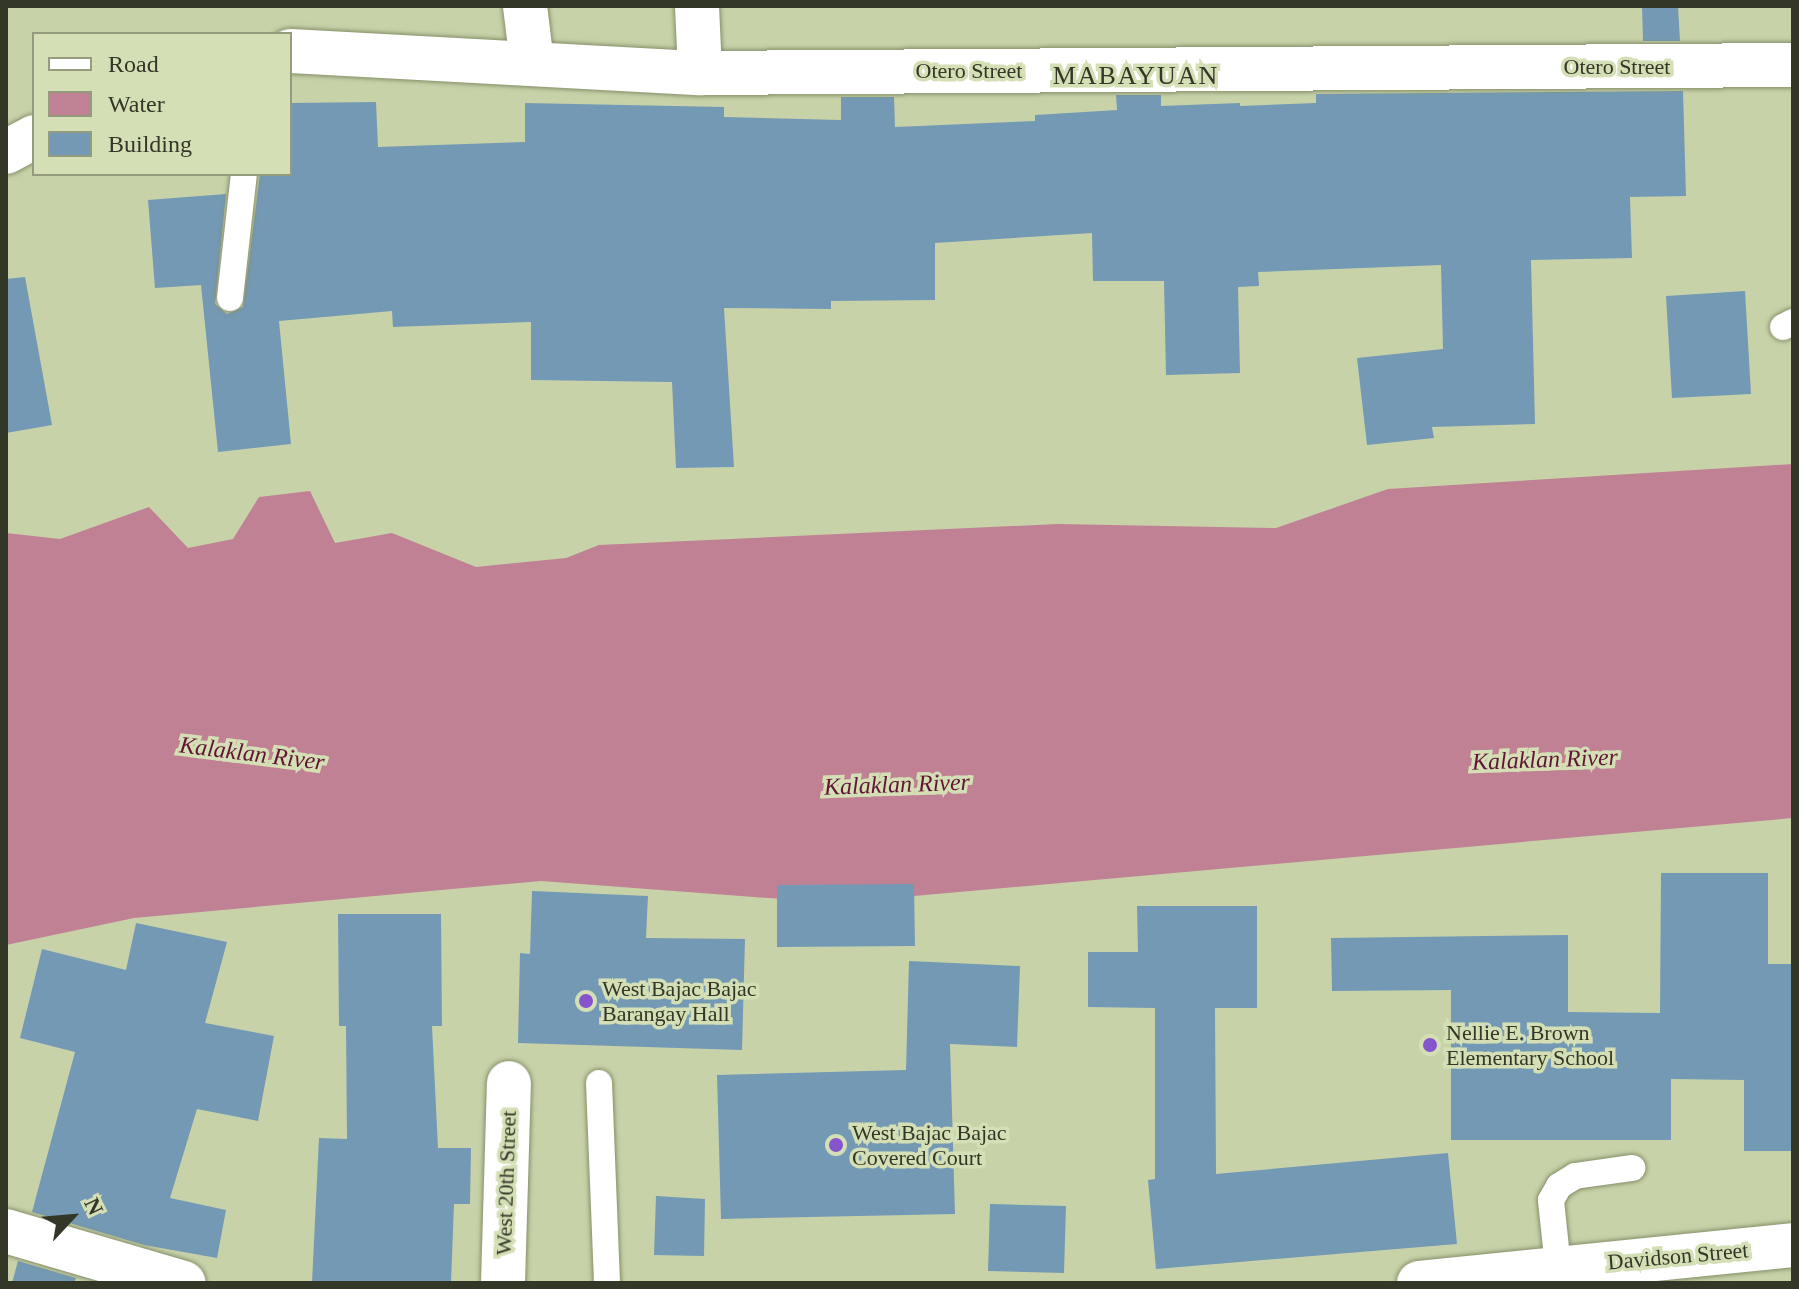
<!DOCTYPE html>
<html>
<head>
<meta charset="utf-8">
<style>
  body { margin:0 }
  #map { position:relative; width:1799px; height:1289px; overflow:hidden; background:#c7d2a9; font-family:"Times New Roman",serif }
  div>[style] { position:absolute }
  [style*='--x'] { left:calc(var(--x)*1px); top:calc(var(--y)*1px); width:calc(var(--w)*1px); rotate:calc(var(--a)*1deg) }
  .water>* { inset:0; background:#c18194 }
  .building>* { inset:0; background:#7499b4 }
  .roads { filter:drop-shadow(0 0 2px #869069) drop-shadow(0 0 2px #869069) }
  .service>* { height:26px; margin:-13px; padding:0 13px; transform-origin:13px; border-radius:13px; background:#fff }
  .minor>* { height:44px; margin:-22px; padding:0 22px; transform-origin:22px; border-radius:22px; background:#fff }
  .tertiary>* { height:44px; margin:-22px; padding:0 22px; transform-origin:22px; border-radius:22px; background:#fff }
  .secondary>* { height:44px; margin:-22px; padding:0 22px; transform-origin:22px; border-radius:22px; background:#fff }
  .dots>* { width:22px; height:22px; translate:-50% -50%; box-sizing:border-box; border:4px solid #d4dfb6; border-radius:50% }
  span { translate:-50% -50%; white-space:nowrap; text-align:center; line-height:1.15; -webkit-text-stroke:7px #d4dfb6; paint-order:stroke }
  .street-label { font-size:22px; color:#333727 }
  .poi-label { font-size:22px; color:#333727 }
  .left { translate:0 -50%; text-align:left }
  .water-label { font-size:24px; color:#621435; font-style:italic }
  .quarter-label { font-size:26px; color:#333727; letter-spacing:2px }
  .frame { position:absolute; inset:0; border:8px solid #333727; pointer-events:none }
  .legend { position:absolute; left:32px; top:32px; width:260px; height:144px; box-sizing:border-box; background:#d4dfb6; border:2px solid #949c7d; margin:0; padding:10px 14px; list-style:none; font-size:24px; color:#333727 }
  .legend li { display:flex; align-items:center; gap:16px; height:40px }
  .legend b { width:40px; border:2px solid #949c7d }
  .north { position:absolute; left:32px; top:1177px; width:80px; height:80px; -webkit-text-stroke:6px #d4dfb6; paint-order:stroke; rotate:64deg; font-size:22px; font-weight:700; line-height:32px; text-align:center; color:#333727 }
  .north::after { content:''; display:block; margin:auto; width:28px; height:36px; background:#333727; clip-path:polygon(50% 0,100% 100%,50% 72%,0 100%) }
</style>
</head>
<body>
<div id="map">
  <div class="water">
    <i style="clip-path:polygon(1793px 464px,1793px 818px,835px 903px,541px 881px,134px 918px,6px 945px,6px 533px,60px 539px,149px 507px,188px 548px,233px 539px,259px 497px,310px 491px,335px 543px,392px 533px,476px 567px,566px 558px,599px 545px,1058px 524px,1276px 528px,1388px 489px)"></i>
  </div>
  <div class="building">
    <i style="clip-path:polygon(1642px 6px,1678px 6px,1680px 41px,1643px 41px)"></i>
    <i style="clip-path:polygon(1683px 91px,1686px 196px,1630px 197px,1632px 258px,1531px 260px,1535px 424px,1432px 427px,1434px 438px,1367px 445px,1357px 358px,1443px 349px,1441px 265px,1258px 272px,1259px 286px,1238px 287px,1240px 373px,1166px 375px,1164px 281px,1093px 281px,1092px 233px,935px 243px,935px 300px,831px 301px,831px 309px,724px 308px,734px 467px,676px 468px,672px 382px,531px 380px,531px 322px,393px 327px,392px 311px,279px 321px,291px 444px,218px 452px,201px 285px,155px 288px,148px 200px,226px 194px,215px 304px,227px 314px,243px 307px,260px 174px,290px 174px,290px 103px,376px 102px,378px 147px,525px 142px,525px 103px,724px 107px,724px 117px,841px 120px,841px 97px,894px 97px,895px 127px,1035px 121px,1035px 115px,1117px 110px,1116px 95px,1161px 95px,1161px 106px,1240px 103px,1240px 106px,1316px 103px,1316px 94px)"></i>
    <i style="clip-path:polygon(25px 277px,52px 425px,6px 433px,6px 279px)"></i>
    <i style="clip-path:polygon(1745px 291px,1751px 394px,1672px 398px,1666px 296px)"></i>
    <i style="clip-path:polygon(1661px 873px,1768px 873px,1768px 964px,1793px 964px,1793px 1151px,1744px 1151px,1744px 1080px,1671px 1079px,1671px 1140px,1451px 1140px,1451px 990px,1332px 991px,1331px 938px,1568px 935px,1568px 1012px,1660px 1013px)"></i>
    <i style="clip-path:polygon(914px 884px,915px 946px,777px 947px,777px 885px)"></i>
    <i style="clip-path:polygon(532px 891px,648px 896px,646px 938px,745px 939px,742px 1050px,518px 1043px,520px 953px,530px 954px)"></i>
    <i style="clip-path:polygon(1137px 906px,1257px 906px,1257px 1008px,1215px 1008px,1216px 1174px,1448px 1153px,1457px 1244px,1156px 1269px,1148px 1180px,1155px 1179px,1155px 1008px,1088px 1007px,1088px 952px,1138px 952px)"></i>
    <i style="clip-path:polygon(338px 914px,441px 914px,442px 1026px,432px 1026px,438px 1148px,471px 1148px,470px 1204px,454px 1204px,451px 1283px,312px 1283px,319px 1138px,347px 1139px,346px 1026px,339px 1026px)"></i>
    <i style="clip-path:polygon(136px 923px,227px 942px,205px 1023px,274px 1036px,258px 1121px,197px 1109px,170px 1198px,226px 1210px,217px 1258px,144px 1245px,32px 1212px,75px 1052px,20px 1038px,42px 949px,126px 970px)"></i>
    <i style="clip-path:polygon(909px 961px,1020px 966px,1017px 1047px,950px 1044px,955px 1214px,721px 1219px,717px 1075px,906px 1070px)"></i>
    <i style="clip-path:polygon(656px 1196px,705px 1199px,704px 1256px,654px 1255px)"></i>
    <i style="clip-path:polygon(990px 1204px,1066px 1206px,1064px 1273px,988px 1271px)"></i>
    <i style="clip-path:polygon(18px 1261px,76px 1278px,74px 1283px,12px 1283px)"></i>
  </div>
  <div class="roads">
    <div class="service">
      <i style="--x:230;--y:298;--w:125;--a:-83.6"></i>
      <i style="--x:1783;--y:327;--w:11;--a:-27"></i>
      <i style="--x:599;--y:1083;--w:200;--a:87.7"></i>
      <i style="--x:1558;--y:1267;--w:67;--a:-96"></i>
      <i style="--x:1551;--y:1200;--w:16;--a:-60"></i>
      <i style="--x:1559;--y:1186;--w:19;--a:-32"></i>
      <i style="--x:1575;--y:1176;--w:58;--a:-8"></i>
    </div>
    <div class="minor">
      <i style="--x:525;--y:6;--w:57;--a:83"></i>
      <i style="--x:697;--y:6;--w:67;--a:87.4"></i>
      <i style="--x:6;--y:1231;--w:185;--a:16.3"></i>
      <i style="--x:1419;--y:1283;--w:376;--a:-5.8"></i>
    </div>
    <div class="tertiary">
      <i style="--x:503;--y:1283;--w:200;--a:-88.3"></i>
    </div>
    <div class="secondary">
      <i style="--x:290;--y:51;--w:411;--a:3.1"></i>
      <i style="--x:700;--y:73;--w:1093;--a:-0.42"></i>
      <i style="--x:6;--y:152;--w:32;--a:-28"></i>
    </div>
  </div>
  <div class="dots">
    <i style="left:586px;top:1001px;background:#8654cc"></i>
    <i style="left:1430px;top:1045px;background:#8654cc"></i>
    <i style="left:836px;top:1145px;background:#8654cc"></i>
  </div>
  <div class="street-label">
    <span style="left:1617px;top:67px">Otero Street</span>
    <span style="left:969px;top:71px">Otero Street</span>
    <span style="left:506px;top:1183px;rotate:-88deg">West 20th Street</span>
    <span style="left:1678px;top:1256px;rotate:-5deg">Davidson Street</span>
  </div>
  <div class="poi-label">
    <span class="left" style="left:602px;top:1001px">West Bajac Bajac<br>Barangay Hall</span>
    <span class="left" style="left:1446px;top:1045px">Nellie E. Brown<br>Elementary School</span>
    <span class="left" style="left:852px;top:1145px">West Bajac Bajac<br>Covered Court</span>
  </div>
  <div class="water-label">
    <span style="left:252px;top:754px;rotate:7deg">Kalaklan River</span>
    <span style="left:1545px;top:760px;rotate:-2deg">Kalaklan River</span>
    <span style="left:897px;top:785px;rotate:-2deg">Kalaklan River</span>
  </div>
  <div class="quarter-label">
    <span style="left:1136px;top:76px">MABAYUAN</span>
  </div>
  <div class="frame"></div>
  <ul class="legend">
  <li><b style="height:10px;background:#fff"></b>Road</li>
  <li><b style="height:22px;background:#c18194"></b>Water</li>
  <li><b style="height:22px;background:#7499b4"></b>Building</li>
  </ul>
  <div class="north">N</div>
</div>
</body>
</html>
